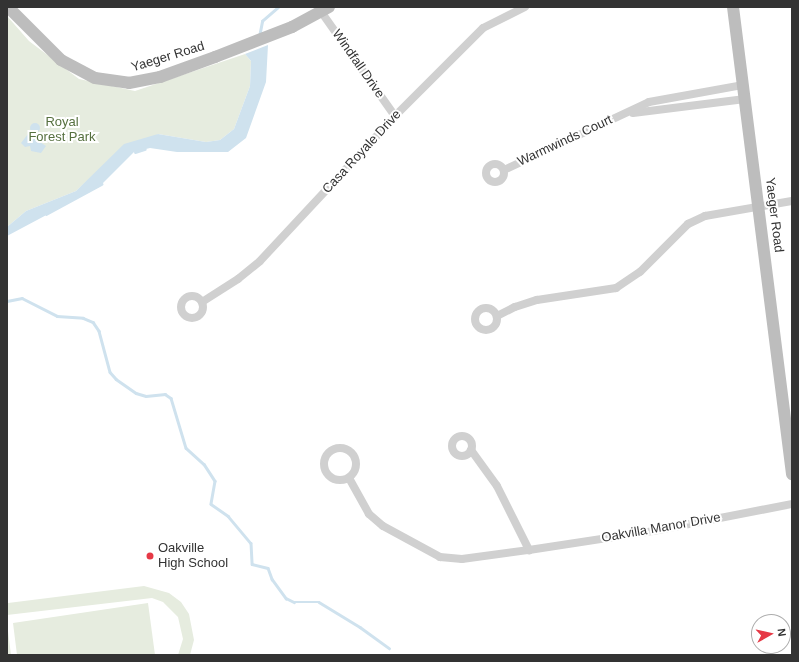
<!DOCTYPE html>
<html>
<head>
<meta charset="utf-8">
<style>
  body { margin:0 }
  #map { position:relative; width:799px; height:662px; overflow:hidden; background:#fff; font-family:Helvetica,sans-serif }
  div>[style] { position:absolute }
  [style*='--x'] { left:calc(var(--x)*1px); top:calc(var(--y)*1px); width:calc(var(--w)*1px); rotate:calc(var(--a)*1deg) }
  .green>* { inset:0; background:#e6ecdf }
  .water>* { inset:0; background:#cfe2ee }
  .round { border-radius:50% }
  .stream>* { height:2.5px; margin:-1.25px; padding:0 1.25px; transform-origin:1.25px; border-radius:1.25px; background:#cfe2ee }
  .street>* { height:8px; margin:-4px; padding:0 4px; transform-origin:4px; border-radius:4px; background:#d0d0d0 }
  .street>.ring { margin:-4px; padding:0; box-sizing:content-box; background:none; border:8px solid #d0d0d0; border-radius:50% }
  .secondary>* { height:12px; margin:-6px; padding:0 6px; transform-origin:6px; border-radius:6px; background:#bdbdbd }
  .dots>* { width:11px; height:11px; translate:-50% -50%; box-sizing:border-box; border:2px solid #fff; border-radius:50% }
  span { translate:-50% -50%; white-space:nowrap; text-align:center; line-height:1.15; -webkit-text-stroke:4px #fff; paint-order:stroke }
  .street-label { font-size:13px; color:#333 }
  .park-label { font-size:13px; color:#56703f }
  .poi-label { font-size:13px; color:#333 }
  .left { translate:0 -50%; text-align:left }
  .frame { position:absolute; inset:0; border:8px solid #333; pointer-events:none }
  .north { position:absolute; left:751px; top:614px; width:40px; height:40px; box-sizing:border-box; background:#fff; border:1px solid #adadad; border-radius:50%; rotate:82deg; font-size:11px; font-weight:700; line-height:16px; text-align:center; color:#333 }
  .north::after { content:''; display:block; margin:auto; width:14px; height:18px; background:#e63946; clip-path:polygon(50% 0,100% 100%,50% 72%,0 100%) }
</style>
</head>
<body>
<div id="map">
  <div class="green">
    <i style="clip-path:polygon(7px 16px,29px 41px,79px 79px,135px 91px,245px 54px,251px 61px,250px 86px,234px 129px,220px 140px,206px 142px,158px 134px,92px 176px,76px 191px,26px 211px,7px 227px)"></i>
    <i style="clip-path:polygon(144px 586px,169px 593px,181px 602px,189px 614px,194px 640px,190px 655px,178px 655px,183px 639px,178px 617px,163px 602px,152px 598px,7px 615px,8px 603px)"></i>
    <i style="clip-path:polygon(148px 603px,155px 655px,17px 655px,13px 623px)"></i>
    <i style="clip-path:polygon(7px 623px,11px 655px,7px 655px)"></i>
  </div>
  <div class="water">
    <i style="clip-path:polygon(268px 45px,266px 82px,246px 138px,228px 152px,177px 152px,150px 148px,134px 152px,99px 187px,7px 236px,7px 227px,26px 211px,76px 191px,124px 144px,158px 134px,206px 142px,220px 140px,234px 129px,250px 86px,251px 61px,245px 54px)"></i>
    <i class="round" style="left:30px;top:123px;width:10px;height:10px"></i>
    <i style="clip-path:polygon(28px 134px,46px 146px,41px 153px,31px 151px,30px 146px,25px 147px,21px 143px)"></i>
  </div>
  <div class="stream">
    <i style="--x:259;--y:37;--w:16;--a:-79"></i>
    <i style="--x:262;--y:21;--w:21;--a:-41"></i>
    <i style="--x:135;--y:152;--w:10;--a:-17"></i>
    <i style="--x:46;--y:214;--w:63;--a:-28.6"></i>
    <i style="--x:7;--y:301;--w:15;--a:-11"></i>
    <i style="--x:22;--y:298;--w:39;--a:27"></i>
    <i style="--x:57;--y:316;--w:26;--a:4"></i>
    <i style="--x:83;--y:318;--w:11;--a:22"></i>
    <i style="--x:93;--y:322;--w:11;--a:56"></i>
    <i style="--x:99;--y:331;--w:42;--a:75"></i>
    <i style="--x:110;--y:372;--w:9;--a:49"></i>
    <i style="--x:116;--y:379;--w:24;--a:35"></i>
    <i style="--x:136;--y:393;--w:10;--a:17"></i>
    <i style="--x:146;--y:396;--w:19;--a:-6"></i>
    <i style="--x:165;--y:394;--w:7;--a:34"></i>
    <i style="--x:171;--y:398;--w:52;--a:73.3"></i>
    <i style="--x:186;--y:448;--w:24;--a:42"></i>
    <i style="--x:204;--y:464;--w:20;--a:57"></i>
    <i style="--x:215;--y:481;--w:23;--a:100"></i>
    <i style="--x:211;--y:504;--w:21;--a:35"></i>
    <i style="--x:228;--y:516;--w:35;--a:50"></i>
    <i style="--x:251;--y:543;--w:21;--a:87"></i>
    <i style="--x:252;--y:564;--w:16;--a:14"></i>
    <i style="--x:268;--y:568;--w:12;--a:70"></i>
    <i style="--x:272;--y:579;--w:24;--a:54"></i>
    <i style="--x:286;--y:598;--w:9;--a:27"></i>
    <i style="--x:294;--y:602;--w:25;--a:0"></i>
    <i style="--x:319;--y:602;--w:48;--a:31.4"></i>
    <i style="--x:360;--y:627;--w:36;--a:36"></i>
  </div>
  <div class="street">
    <i style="--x:322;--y:13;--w:126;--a:54.7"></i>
    <i style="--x:633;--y:113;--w:113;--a:-7.1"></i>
    <i class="ring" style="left:486px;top:164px;width:10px;height:10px"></i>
    <i style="--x:504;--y:170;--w:160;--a:-25.1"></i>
    <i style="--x:649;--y:102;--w:96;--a:-10.3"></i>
    <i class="ring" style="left:181px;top:296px;width:14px;height:14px"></i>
    <i style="--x:202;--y:302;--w:43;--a:-32.6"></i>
    <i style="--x:238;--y:279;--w:28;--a:-39"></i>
    <i style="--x:260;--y:261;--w:198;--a:-47"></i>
    <i style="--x:395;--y:116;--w:124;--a:-45"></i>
    <i style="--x:483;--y:28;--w:47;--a:-26.6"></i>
    <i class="ring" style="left:475px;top:308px;width:14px;height:14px"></i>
    <i style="--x:497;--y:316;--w:20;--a:-27"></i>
    <i style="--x:515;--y:307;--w:23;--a:-18"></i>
    <i style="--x:537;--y:300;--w:80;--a:-8.6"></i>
    <i style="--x:616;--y:288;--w:29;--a:-34"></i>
    <i style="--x:640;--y:272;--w:68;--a:-45"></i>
    <i style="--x:688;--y:224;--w:19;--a:-25"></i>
    <i style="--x:705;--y:216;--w:88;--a:-9.8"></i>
    <i class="ring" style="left:452px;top:436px;width:12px;height:12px"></i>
    <i class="ring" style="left:324px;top:448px;width:24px;height:24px"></i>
    <i style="--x:471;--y:450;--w:44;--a:54.2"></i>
    <i style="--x:497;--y:486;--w:72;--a:63.4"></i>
    <i style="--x:349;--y:478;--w:41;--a:60.9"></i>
    <i style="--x:369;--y:514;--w:18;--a:41"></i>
    <i style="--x:383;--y:526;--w:65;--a:28.5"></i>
    <i style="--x:440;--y:557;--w:22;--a:5"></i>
    <i style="--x:462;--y:559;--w:68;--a:-7.7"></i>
    <i style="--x:529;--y:550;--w:125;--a:-8.7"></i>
    <i style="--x:653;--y:531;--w:142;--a:-11"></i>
  </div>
  <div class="secondary">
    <i style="--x:8;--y:7;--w:75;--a:45"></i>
    <i style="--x:61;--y:60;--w:38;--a:28"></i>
    <i style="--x:95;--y:78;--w:34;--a:8"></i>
    <i style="--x:129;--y:83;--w:32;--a:-11"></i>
    <i style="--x:160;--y:77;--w:59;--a:-20"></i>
    <i style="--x:215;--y:57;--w:83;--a:-21.3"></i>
    <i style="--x:292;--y:27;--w:42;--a:-28.4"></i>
    <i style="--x:733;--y:7;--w:471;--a:82.8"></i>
  </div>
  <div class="dots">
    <i style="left:150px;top:556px;background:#e63946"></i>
  </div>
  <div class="street-label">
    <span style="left:168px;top:57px;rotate:-17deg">Yaeger Road</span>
    <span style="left:358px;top:64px;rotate:55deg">Windfall Drive</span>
    <span style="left:565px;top:141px;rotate:-25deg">Warmwinds Court</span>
    <span style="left:362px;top:152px;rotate:-47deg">Casa Royale Drive</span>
    <span style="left:774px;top:215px;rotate:83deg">Yaeger Road</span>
    <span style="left:661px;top:528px;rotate:-10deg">Oakvilla Manor Drive</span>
  </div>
  <div class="park-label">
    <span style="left:62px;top:130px">Royal<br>Forest Park</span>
  </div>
  <div class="poi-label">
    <span class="left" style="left:158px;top:556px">Oakville<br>High School</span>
  </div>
  <div class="frame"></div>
  <div class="north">N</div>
</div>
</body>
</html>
